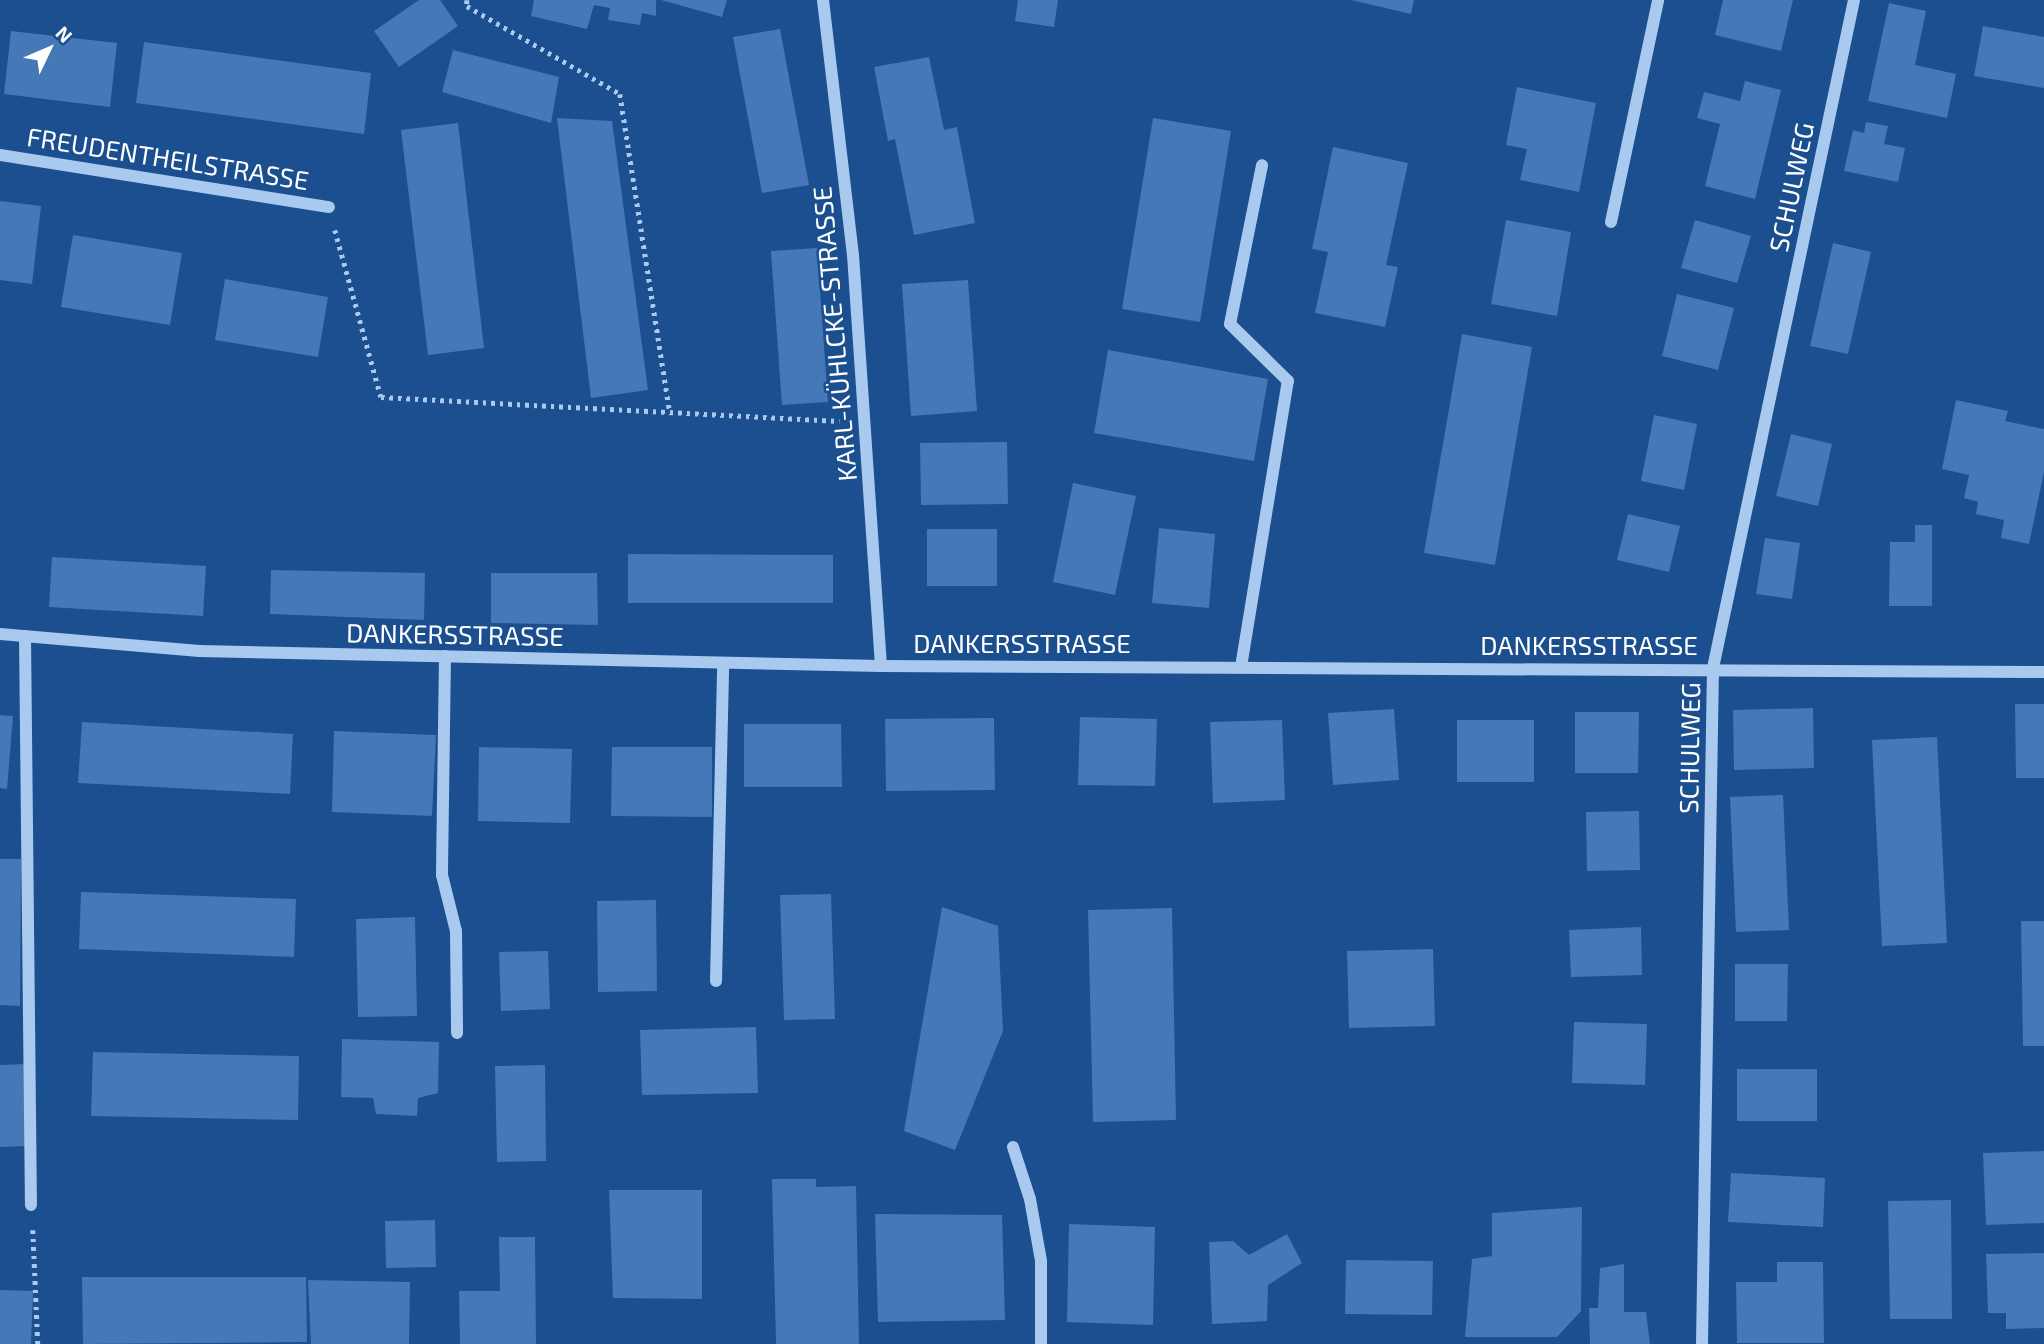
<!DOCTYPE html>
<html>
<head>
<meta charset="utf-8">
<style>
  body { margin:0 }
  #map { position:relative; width:2044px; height:1344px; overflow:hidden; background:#1b4f8f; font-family:"Exo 2",sans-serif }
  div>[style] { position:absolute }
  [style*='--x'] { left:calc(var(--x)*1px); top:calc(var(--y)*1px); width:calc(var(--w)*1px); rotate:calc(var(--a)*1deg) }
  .building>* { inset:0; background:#4478b7 }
  .path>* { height:4.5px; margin-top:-2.25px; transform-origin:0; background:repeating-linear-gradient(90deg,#a9c9ee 0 3.5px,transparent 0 8.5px) }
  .minor>* { height:12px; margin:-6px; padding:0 6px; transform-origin:6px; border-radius:6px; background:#a9c9ee }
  span { translate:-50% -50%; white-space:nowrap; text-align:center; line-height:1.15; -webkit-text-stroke:5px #1b4f8f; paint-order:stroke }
  .street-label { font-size:26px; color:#fff }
  .north { position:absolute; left:14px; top:14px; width:70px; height:70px; -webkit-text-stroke:5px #1b4f8f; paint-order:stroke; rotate:46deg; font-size:19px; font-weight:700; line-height:28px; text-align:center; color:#fff }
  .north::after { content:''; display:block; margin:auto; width:24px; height:32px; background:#fff; clip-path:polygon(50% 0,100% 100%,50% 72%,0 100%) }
</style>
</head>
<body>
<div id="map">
  <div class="building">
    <i style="clip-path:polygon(419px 0,440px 0,458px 26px,399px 67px,374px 31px)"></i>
    <i style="clip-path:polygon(534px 0,656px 0,656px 16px,642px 13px,640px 25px,608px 20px,610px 8px,594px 5px,587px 29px,531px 16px)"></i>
    <i style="clip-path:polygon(661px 0,727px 0,722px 17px)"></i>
    <i style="clip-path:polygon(1018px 0,1058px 0,1054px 27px,1015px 21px)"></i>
    <i style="clip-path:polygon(1351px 0,1414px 0,1411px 14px)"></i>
    <i style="clip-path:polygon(1723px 0,1793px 0,1781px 51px,1715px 35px)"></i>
    <i style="clip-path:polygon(1889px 3px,1926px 11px,1915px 65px,1956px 74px,1947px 118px,1868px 101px)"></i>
    <i style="clip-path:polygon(1983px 26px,2044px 37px,2044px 88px,1974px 76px)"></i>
    <i style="clip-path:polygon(780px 29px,809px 185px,762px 193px,733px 37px)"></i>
    <i style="clip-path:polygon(11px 31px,117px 43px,110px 107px,4px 94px)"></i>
    <i style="clip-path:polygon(144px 42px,371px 73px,364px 134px,136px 103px)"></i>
    <i style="clip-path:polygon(453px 50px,559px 77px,551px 123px,442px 92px)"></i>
    <i style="clip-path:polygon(929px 57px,944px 130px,957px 127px,975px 223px,914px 235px,895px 139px,888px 141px,874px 67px)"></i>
    <i style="clip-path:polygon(1745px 81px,1781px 90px,1755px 199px,1705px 186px,1720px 124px,1697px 118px,1704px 92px,1740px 101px)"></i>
    <i style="clip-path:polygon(1517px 87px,1596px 103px,1579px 192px,1520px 180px,1527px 149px,1506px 145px)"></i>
    <i style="clip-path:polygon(557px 118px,612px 121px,648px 390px,591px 398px)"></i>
    <i style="clip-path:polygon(1153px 118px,1231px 131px,1200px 322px,1122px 309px)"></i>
    <i style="clip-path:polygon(1866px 122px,1888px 126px,1884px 144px,1905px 148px,1898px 182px,1844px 171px,1853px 130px,1864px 133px)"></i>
    <i style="clip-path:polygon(458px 123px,484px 348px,428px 355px,401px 130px)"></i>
    <i style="clip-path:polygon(1333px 147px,1408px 163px,1386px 265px,1398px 267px,1385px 327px,1315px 313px,1328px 252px,1312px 249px)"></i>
    <i style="clip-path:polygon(0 201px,41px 206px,32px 284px,0 280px)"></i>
    <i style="clip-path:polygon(1506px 220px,1571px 232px,1557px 316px,1491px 304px)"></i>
    <i style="clip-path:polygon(1695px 220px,1751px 236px,1737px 283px,1681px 268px)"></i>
    <i style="clip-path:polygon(73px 235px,182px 253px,170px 325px,61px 307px)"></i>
    <i style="clip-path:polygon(1833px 243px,1871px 252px,1848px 354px,1810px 346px)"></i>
    <i style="clip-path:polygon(817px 248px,828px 402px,782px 405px,771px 251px)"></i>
    <i style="clip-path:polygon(225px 279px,328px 297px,318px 357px,215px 340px)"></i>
    <i style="clip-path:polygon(968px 280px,977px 411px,911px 416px,902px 284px)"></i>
    <i style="clip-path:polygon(1677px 294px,1734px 308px,1718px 370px,1662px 356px)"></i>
    <i style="clip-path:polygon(1462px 334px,1532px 347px,1495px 565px,1424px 553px)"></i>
    <i style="clip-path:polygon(1108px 350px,1268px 379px,1254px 461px,1094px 433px)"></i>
    <i style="clip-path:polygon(1956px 400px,2008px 411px,2005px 421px,2044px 429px,2044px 472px,2029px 544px,2001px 538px,2004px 520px,1976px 514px,1978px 502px,1964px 498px,1969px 475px,1942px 469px)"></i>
    <i style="clip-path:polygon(1654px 415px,1697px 424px,1684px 490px,1641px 481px)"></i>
    <i style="clip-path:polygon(1791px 434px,1832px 444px,1818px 506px,1776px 496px)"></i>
    <i style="clip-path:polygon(1007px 442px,1008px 504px,921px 505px,920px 443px)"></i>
    <i style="clip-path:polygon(1073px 483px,1136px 496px,1115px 595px,1053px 582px)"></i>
    <i style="clip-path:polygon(1628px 514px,1680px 526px,1669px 572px,1617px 560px)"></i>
    <i style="clip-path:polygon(1915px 525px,1932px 525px,1932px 606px,1889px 606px,1890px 542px,1915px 542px)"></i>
    <i style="clip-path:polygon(1159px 528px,1215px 534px,1209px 608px,1152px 603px)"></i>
    <i style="clip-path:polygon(927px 529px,997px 529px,997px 586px,927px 586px)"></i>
    <i style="clip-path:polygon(1765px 538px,1800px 543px,1792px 599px,1756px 594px)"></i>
    <i style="clip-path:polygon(628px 554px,833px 555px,833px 603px,628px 603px)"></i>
    <i style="clip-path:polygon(52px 557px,206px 566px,203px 616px,49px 607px)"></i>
    <i style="clip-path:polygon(271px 570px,425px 573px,424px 620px,270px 614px)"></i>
    <i style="clip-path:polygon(491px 573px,597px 573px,598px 625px,491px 623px)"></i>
    <i style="clip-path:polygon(2015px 704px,2044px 704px,2044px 778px,2016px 778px)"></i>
    <i style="clip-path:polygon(1813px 708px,1814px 768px,1734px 770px,1733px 710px)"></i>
    <i style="clip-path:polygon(1394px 709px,1399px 780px,1333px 785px,1328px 713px)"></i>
    <i style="clip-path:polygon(1575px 712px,1639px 712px,1638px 773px,1575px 773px)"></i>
    <i style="clip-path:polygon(0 715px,13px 716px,7px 789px,0 788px)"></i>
    <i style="clip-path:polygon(1080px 717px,1157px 719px,1155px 786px,1078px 785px)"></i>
    <i style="clip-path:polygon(994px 718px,995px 790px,886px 791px,885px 719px)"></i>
    <i style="clip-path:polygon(1282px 720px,1285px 800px,1213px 803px,1210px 722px)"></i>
    <i style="clip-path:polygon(1457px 720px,1534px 720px,1534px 782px,1457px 782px)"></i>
    <i style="clip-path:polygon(82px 722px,293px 734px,290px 794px,78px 783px)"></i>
    <i style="clip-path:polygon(744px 724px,841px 724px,842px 787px,744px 787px)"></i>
    <i style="clip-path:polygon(334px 731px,436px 735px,432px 816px,332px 812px)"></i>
    <i style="clip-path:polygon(1937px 737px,1947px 943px,1882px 946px,1872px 740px)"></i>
    <i style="clip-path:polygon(479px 747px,572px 749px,570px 823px,478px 821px)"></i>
    <i style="clip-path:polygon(612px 747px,712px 747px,712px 817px,611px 816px)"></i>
    <i style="clip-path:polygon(1783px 795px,1789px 930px,1736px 932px,1730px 797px)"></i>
    <i style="clip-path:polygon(1639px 811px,1640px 870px,1587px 871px,1586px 812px)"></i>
    <i style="clip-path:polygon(0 859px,21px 859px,20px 1006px,0 1005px)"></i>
    <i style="clip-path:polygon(81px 892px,296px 899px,294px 957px,79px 949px)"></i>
    <i style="clip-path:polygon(831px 894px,835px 1019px,784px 1020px,780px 895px)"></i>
    <i style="clip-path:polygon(656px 900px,657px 991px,598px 992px,597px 901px)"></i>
    <i style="clip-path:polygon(942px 907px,998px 926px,1003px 1031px,955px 1150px,904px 1131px)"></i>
    <i style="clip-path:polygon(1172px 908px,1176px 1120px,1093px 1122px,1088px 910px)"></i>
    <i style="clip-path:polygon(415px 917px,417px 1016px,358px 1017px,356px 919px)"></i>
    <i style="clip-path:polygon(2021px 921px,2044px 921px,2044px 1046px,2023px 1046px)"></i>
    <i style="clip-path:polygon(1641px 927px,1642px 975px,1571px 977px,1569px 930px)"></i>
    <i style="clip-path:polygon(1433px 949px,1435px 1026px,1349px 1028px,1347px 951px)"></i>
    <i style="clip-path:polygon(548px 951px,550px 1009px,501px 1011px,499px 952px)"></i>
    <i style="clip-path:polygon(1735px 964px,1788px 964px,1787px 1021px,1735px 1021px)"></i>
    <i style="clip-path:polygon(1574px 1022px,1647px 1024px,1645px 1085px,1572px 1083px)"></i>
    <i style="clip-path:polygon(756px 1027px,758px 1093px,642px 1095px,640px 1030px)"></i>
    <i style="clip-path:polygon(342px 1039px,439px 1042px,438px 1093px,418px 1098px,417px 1116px,376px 1114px,373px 1098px,341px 1097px)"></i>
    <i style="clip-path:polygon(93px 1052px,299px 1056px,298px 1120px,91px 1116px)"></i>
    <i style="clip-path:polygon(25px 1064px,27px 1146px,0 1147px,0 1065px)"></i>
    <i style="clip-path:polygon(545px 1065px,546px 1161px,497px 1162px,495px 1066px)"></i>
    <i style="clip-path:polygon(1737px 1069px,1817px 1069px,1817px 1121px,1737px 1121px)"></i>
    <i style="clip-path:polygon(2044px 1151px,2044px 1223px,1986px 1225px,1983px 1153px)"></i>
    <i style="clip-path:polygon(1731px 1173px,1825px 1178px,1823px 1227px,1728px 1222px)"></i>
    <i style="clip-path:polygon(772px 1179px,816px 1179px,816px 1187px,856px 1186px,859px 1344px,776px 1344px)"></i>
    <i style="clip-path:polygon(609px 1190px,702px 1190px,702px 1299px,613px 1298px)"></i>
    <i style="clip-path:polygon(1951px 1200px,1952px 1319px,1890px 1319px,1888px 1201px)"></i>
    <i style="clip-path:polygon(1582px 1207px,1581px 1311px,1557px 1337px,1465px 1337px,1472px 1259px,1492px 1256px,1492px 1213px)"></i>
    <i style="clip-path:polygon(875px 1214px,1002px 1215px,1005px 1320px,878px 1322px)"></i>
    <i style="clip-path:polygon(435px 1220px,436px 1267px,386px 1268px,385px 1221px)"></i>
    <i style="clip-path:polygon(1069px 1224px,1155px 1227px,1153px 1325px,1067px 1322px)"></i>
    <i style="clip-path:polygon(1287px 1234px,1302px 1263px,1268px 1285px,1267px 1321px,1212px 1324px,1209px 1242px,1233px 1241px,1249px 1255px)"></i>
    <i style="clip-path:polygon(499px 1237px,535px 1237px,536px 1344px,460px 1344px,459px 1291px,500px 1291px)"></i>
    <i style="clip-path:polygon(2044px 1253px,2044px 1328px,2006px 1329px,2006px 1313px,1988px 1313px,1986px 1254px)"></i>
    <i style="clip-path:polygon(1346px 1260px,1433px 1261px,1432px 1315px,1345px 1314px)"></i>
    <i style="clip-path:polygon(1777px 1262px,1823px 1262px,1824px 1343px,1737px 1343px,1736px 1282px,1777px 1282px)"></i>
    <i style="clip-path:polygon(1624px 1264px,1624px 1312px,1646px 1312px,1650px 1344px,1590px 1344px,1589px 1308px,1598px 1308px,1600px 1268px)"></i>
    <i style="clip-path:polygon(82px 1277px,306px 1277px,307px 1342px,83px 1344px)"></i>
    <i style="clip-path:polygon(308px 1280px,410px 1282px,409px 1344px,311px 1344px)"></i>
    <i style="clip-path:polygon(0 1290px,33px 1291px,31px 1344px,0 1344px)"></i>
  </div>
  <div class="path">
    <i style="--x:467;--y:0;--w:6;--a:90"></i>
    <i style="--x:467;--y:6;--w:177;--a:29.9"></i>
    <i style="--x:620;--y:94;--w:322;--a:81.1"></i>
    <i style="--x:335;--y:230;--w:173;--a:74.6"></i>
    <i style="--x:381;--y:397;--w:459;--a:3"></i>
    <i style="--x:33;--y:1230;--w:114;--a:87.5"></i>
  </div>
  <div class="minor">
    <i style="--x:823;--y:0;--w:257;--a:83.3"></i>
    <i style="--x:853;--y:255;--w:412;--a:86.1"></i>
    <i style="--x:0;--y:155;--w:333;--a:9"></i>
    <i style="--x:1611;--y:222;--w:227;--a:-78"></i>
    <i style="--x:0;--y:634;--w:200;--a:4.9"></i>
    <i style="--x:199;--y:651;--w:682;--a:1.26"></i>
    <i style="--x:881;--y:666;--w:1163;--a:0.3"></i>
    <i style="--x:25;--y:636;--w:569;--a:89.4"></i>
    <i style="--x:445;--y:656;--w:219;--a:90.8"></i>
    <i style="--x:442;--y:875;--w:58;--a:76"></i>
    <i style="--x:456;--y:931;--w:102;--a:89.4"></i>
    <i style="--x:1241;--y:667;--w:290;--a:-80.7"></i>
    <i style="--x:1288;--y:381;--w:81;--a:-135.5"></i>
    <i style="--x:1230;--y:324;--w:162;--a:-78.6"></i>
    <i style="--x:716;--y:981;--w:318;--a:-88.7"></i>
    <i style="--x:1013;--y:1147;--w:55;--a:71.9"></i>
    <i style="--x:1030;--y:1199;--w:63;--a:79.9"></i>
    <i style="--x:1041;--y:1261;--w:83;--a:90"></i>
    <i style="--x:1702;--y:1344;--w:676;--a:-89.07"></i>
    <i style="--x:1713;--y:668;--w:683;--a:-78.08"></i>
  </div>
  <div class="street-label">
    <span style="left:168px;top:158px;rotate:9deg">FREUDENTHEILSTRASSE</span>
    <span style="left:1791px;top:187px;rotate:-78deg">SCHULWEG</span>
    <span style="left:834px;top:334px;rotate:-95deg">KARL-KÜHLCKE-STRASSE</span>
    <span style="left:455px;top:634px;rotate:1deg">DANKERSSTRASSE</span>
    <span style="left:1022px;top:643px">DANKERSSTRASSE</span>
    <span style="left:1589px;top:645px">DANKERSSTRASSE</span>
    <span style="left:1689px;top:748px;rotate:-89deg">SCHULWEG</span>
  </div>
  <div class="north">N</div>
</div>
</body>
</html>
